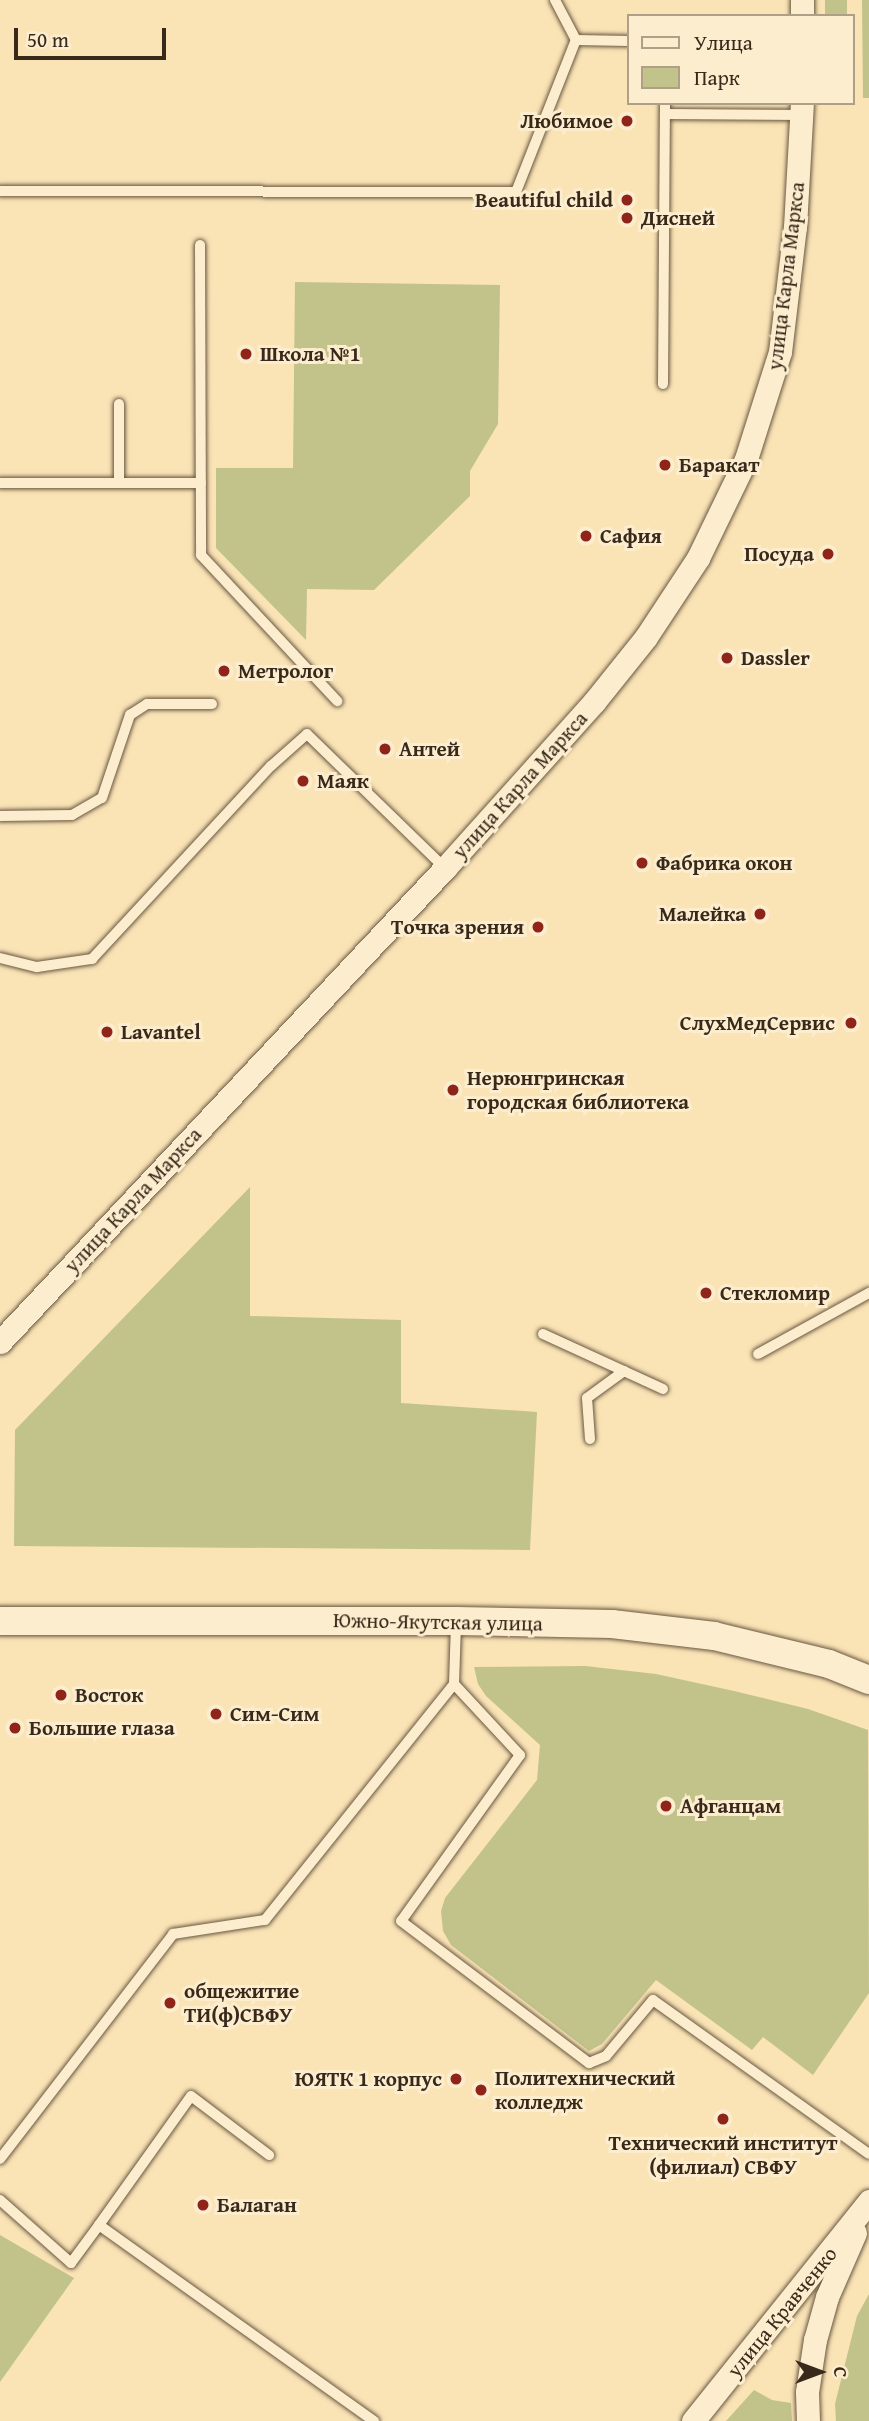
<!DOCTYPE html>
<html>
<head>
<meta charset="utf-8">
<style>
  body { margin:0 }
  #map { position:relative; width:869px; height:2421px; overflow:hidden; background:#fae3b5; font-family:"Gentium Book Plus",serif }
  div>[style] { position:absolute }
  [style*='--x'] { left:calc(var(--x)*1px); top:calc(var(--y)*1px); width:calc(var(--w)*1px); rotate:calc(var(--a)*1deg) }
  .green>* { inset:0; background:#c2c38b }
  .roads { filter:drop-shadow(0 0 2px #695842) drop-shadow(0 0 2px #695842) }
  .service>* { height:10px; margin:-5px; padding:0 5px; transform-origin:5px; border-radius:5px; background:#fcedcf }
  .minor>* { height:23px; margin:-11.5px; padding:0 11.5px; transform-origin:11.5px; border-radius:11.5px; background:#fcedcf }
  .tertiary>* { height:28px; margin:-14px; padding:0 14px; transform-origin:14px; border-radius:14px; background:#fcedcf }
  .dots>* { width:19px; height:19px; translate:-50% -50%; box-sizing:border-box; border:4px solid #fcedcf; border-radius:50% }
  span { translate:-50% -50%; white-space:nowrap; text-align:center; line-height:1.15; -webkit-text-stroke:6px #fcedcf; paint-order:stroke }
  .poi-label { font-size:21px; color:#39291b; font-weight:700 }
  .right { translate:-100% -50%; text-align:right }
  .left { translate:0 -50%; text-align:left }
  .street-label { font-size:21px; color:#39291b }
  .legend { position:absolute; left:627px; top:14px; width:228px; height:91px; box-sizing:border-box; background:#fcedcf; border:2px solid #ae9f87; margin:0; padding:9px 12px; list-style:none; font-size:21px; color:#39291b }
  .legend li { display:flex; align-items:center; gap:14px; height:35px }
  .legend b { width:35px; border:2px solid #ae9f87 }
  .north { position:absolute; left:785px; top:2337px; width:70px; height:70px; -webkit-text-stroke:5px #fcedcf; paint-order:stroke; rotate:90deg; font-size:19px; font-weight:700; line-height:28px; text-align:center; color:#39291b }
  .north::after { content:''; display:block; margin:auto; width:24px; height:32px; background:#39291b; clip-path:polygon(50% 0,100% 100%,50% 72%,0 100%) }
  .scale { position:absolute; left:14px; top:28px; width:152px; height:32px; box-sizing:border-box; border:4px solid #39291b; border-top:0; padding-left:9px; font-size:21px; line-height:24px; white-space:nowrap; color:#39291b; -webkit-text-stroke:5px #fcedcf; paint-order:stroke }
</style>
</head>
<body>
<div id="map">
  <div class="green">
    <i style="clip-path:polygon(825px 0,847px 0,847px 16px,825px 16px)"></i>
    <i style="clip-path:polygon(862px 0,869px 0,869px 98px,863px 98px)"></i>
    <i style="clip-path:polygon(295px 282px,500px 285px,498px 424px,470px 471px,470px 496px,374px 590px,307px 589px,306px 640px,216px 548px,216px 468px,293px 468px)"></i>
    <i style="clip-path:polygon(250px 1187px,250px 1316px,401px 1320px,401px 1403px,537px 1412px,530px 1550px,14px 1546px,15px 1430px)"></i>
    <i style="clip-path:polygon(585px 1666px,656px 1674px,734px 1691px,808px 1709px,868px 1730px,869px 1993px,813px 2075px,763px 2037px,752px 2050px,656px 1980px,602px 2044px,589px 2051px,451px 1945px,443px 1931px,441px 1911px,445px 1898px,537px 1780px,540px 1745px,486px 1696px,478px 1684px,474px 1667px)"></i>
    <i style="clip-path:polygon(0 2235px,74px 2278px,0 2382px)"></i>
    <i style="clip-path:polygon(869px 2294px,869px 2421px,836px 2421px,835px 2404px,857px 2316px)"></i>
    <i style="clip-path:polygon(754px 2390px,772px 2400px,791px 2403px,792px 2421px,726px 2421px)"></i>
  </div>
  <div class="roads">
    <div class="service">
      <i style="--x:555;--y:0;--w:45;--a:62.3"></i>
      <i style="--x:576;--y:40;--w:53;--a:1.1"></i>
      <i style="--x:665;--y:103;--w:11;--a:90"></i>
      <i style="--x:665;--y:114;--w:137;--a:0.4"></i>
      <i style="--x:0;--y:191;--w:516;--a:0.11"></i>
      <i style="--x:516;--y:192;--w:163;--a:-68.5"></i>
      <i style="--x:200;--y:245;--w:310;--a:89.8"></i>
      <i style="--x:201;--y:555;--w:200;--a:47"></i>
      <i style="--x:663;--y:384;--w:270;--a:-89.6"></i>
      <i style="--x:0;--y:483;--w:201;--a:0"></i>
      <i style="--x:119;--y:483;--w:79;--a:-90"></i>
      <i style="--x:0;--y:816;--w:72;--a:-0.8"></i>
      <i style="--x:72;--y:815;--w:34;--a:-30"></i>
      <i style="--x:102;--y:798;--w:88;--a:-71.4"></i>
      <i style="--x:130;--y:715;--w:20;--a:-33"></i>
      <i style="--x:147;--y:704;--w:65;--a:0"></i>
      <i style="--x:0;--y:958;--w:38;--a:14"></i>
      <i style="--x:37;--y:967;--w:56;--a:-8.3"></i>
      <i style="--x:92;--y:959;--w:263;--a:-47.2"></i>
      <i style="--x:271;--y:766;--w:48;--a:-41.6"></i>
      <i style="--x:307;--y:734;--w:192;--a:44.2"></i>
      <i style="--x:543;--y:1334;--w:132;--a:24.6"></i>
      <i style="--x:758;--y:1354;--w:127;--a:-28.8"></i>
      <i style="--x:590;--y:1439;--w:41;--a:-94.2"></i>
      <i style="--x:587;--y:1398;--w:46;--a:-36.1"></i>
      <i style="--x:454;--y:1684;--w:97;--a:47.1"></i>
      <i style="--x:520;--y:1755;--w:204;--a:125.6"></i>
      <i style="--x:401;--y:1921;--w:236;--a:37.1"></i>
      <i style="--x:589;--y:2063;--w:18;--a:-22"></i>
      <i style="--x:606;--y:2056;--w:73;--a:-50"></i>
      <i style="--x:653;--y:2000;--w:265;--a:35.5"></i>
      <i style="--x:0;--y:2159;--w:284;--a:-52.4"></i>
      <i style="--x:173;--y:1934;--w:93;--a:-8.7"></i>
      <i style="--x:265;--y:1920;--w:302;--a:-51.3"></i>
      <i style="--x:454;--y:1684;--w:60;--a:-88.1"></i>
      <i style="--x:0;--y:2200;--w:95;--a:41.6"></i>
      <i style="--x:71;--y:2263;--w:47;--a:-53.6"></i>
      <i style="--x:99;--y:2225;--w:338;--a:35.5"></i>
      <i style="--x:99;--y:2225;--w:158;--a:-54.5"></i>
      <i style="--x:191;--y:2096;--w:98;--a:37.1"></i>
    </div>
    <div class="minor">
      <i style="--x:802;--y:16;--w:16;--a:-90"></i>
      <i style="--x:0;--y:1342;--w:650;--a:-46.81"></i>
      <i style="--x:445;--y:868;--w:223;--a:-48.1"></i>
      <i style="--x:594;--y:702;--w:83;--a:-51.3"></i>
      <i style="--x:646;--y:637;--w:95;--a:-56.6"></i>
      <i style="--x:698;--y:558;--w:110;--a:-64.1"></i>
      <i style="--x:746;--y:459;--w:112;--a:-72.4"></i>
      <i style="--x:780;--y:352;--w:126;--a:-83.2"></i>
      <i style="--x:795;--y:227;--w:124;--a:-86.8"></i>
      <i style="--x:693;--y:2421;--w:282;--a:-51.3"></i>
      <i style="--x:808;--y:2421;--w:29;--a:-92"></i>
      <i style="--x:807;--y:2392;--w:53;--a:-81.3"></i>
      <i style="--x:815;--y:2340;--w:45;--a:-74.4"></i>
      <i style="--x:827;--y:2297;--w:70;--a:-66.4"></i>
    </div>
    <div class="tertiary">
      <i style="--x:0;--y:1621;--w:456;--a:0"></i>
      <i style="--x:456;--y:1621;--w:156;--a:1.1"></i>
      <i style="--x:612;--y:1624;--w:103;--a:6.7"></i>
      <i style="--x:714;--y:1636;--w:118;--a:13.7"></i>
      <i style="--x:829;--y:1664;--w:43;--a:21.8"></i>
    </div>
  </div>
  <div class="dots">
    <i style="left:627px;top:121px;background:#8f2418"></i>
    <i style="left:627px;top:200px;background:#8f2418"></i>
    <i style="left:627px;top:218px;background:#8f2418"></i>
    <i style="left:246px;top:354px;background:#8f2418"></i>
    <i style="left:665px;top:465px;background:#8f2418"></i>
    <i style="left:586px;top:536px;background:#8f2418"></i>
    <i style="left:828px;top:554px;background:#8f2418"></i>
    <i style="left:727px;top:658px;background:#8f2418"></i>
    <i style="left:224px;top:671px;background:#8f2418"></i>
    <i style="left:385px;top:749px;background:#8f2418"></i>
    <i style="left:303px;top:781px;background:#8f2418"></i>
    <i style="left:642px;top:863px;background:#8f2418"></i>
    <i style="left:760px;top:914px;background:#8f2418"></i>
    <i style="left:538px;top:927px;background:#8f2418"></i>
    <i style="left:851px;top:1023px;background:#8f2418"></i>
    <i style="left:107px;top:1032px;background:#8f2418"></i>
    <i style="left:453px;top:1090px;background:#8f2418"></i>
    <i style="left:706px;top:1293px;background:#8f2418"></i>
    <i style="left:61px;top:1695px;background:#8f2418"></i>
    <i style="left:216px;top:1714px;background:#8f2418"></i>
    <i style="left:15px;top:1728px;background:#8f2418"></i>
    <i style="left:666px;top:1806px;background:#8f2418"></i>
    <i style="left:170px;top:2003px;background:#8f2418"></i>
    <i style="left:456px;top:2079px;background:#8f2418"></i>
    <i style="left:481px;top:2090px;background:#8f2418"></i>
    <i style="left:723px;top:2119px;background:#8f2418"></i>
    <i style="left:203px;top:2205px;background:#8f2418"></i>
  </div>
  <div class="poi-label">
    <span class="right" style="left:613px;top:121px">Любимое</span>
    <span class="right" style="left:613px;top:200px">Beautiful child</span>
    <span class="left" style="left:641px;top:218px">Дисней</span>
    <span class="left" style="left:260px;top:354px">Школа №1</span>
    <span class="left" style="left:679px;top:465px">Баракат</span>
    <span class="left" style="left:600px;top:536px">Сафия</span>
    <span class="right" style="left:814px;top:554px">Посуда</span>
    <span class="left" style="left:741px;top:658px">Dassler</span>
    <span class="left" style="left:238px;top:671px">Метролог</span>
    <span class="left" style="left:399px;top:749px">Антей</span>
    <span class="left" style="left:317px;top:781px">Маяк</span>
    <span class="left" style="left:656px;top:863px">Фабрика окон</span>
    <span class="right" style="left:746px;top:914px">Малейка</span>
    <span class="right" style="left:524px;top:927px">Точка зрения</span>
    <span class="right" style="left:835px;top:1023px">СлухМедСервис</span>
    <span class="left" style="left:121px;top:1032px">Lavantel</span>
    <span class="left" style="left:467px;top:1090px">Нерюнгринская<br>городская библиотека</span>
    <span class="left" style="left:720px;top:1293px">Стекломир</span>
    <span class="left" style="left:75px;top:1695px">Восток</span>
    <span class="left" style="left:230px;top:1714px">Сим-Сим</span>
    <span class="left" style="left:29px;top:1728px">Большие глаза</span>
    <span class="left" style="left:680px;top:1806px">Афганцам</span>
    <span class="left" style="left:184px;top:2003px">общежитие<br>ТИ(ф)СВФУ</span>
    <span class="left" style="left:495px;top:2090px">Политехнический<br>колледж</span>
    <span class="right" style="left:442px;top:2079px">ЮЯТК 1 корпус</span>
    <span style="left:723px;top:2155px">Технический институт<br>(филиал) СВФУ</span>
    <span class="left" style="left:217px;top:2205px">Балаган</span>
  </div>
  <div class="street-label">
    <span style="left:786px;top:276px;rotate:-83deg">улица Карла Маркса</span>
    <span style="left:520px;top:785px;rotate:-48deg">улица Карла Маркса</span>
    <span style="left:133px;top:1200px;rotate:-47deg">улица Карла Маркса</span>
    <span style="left:438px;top:1622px;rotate:1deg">Южно-Якутская улица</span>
    <span style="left:782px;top:2312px;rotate:-51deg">улица Кравченко</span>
  </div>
  <ul class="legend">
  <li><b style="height:9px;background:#fcedcf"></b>Улица</li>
  <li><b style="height:19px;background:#c2c38b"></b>Парк</li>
  </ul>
  <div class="north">С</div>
  <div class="scale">50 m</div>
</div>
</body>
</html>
